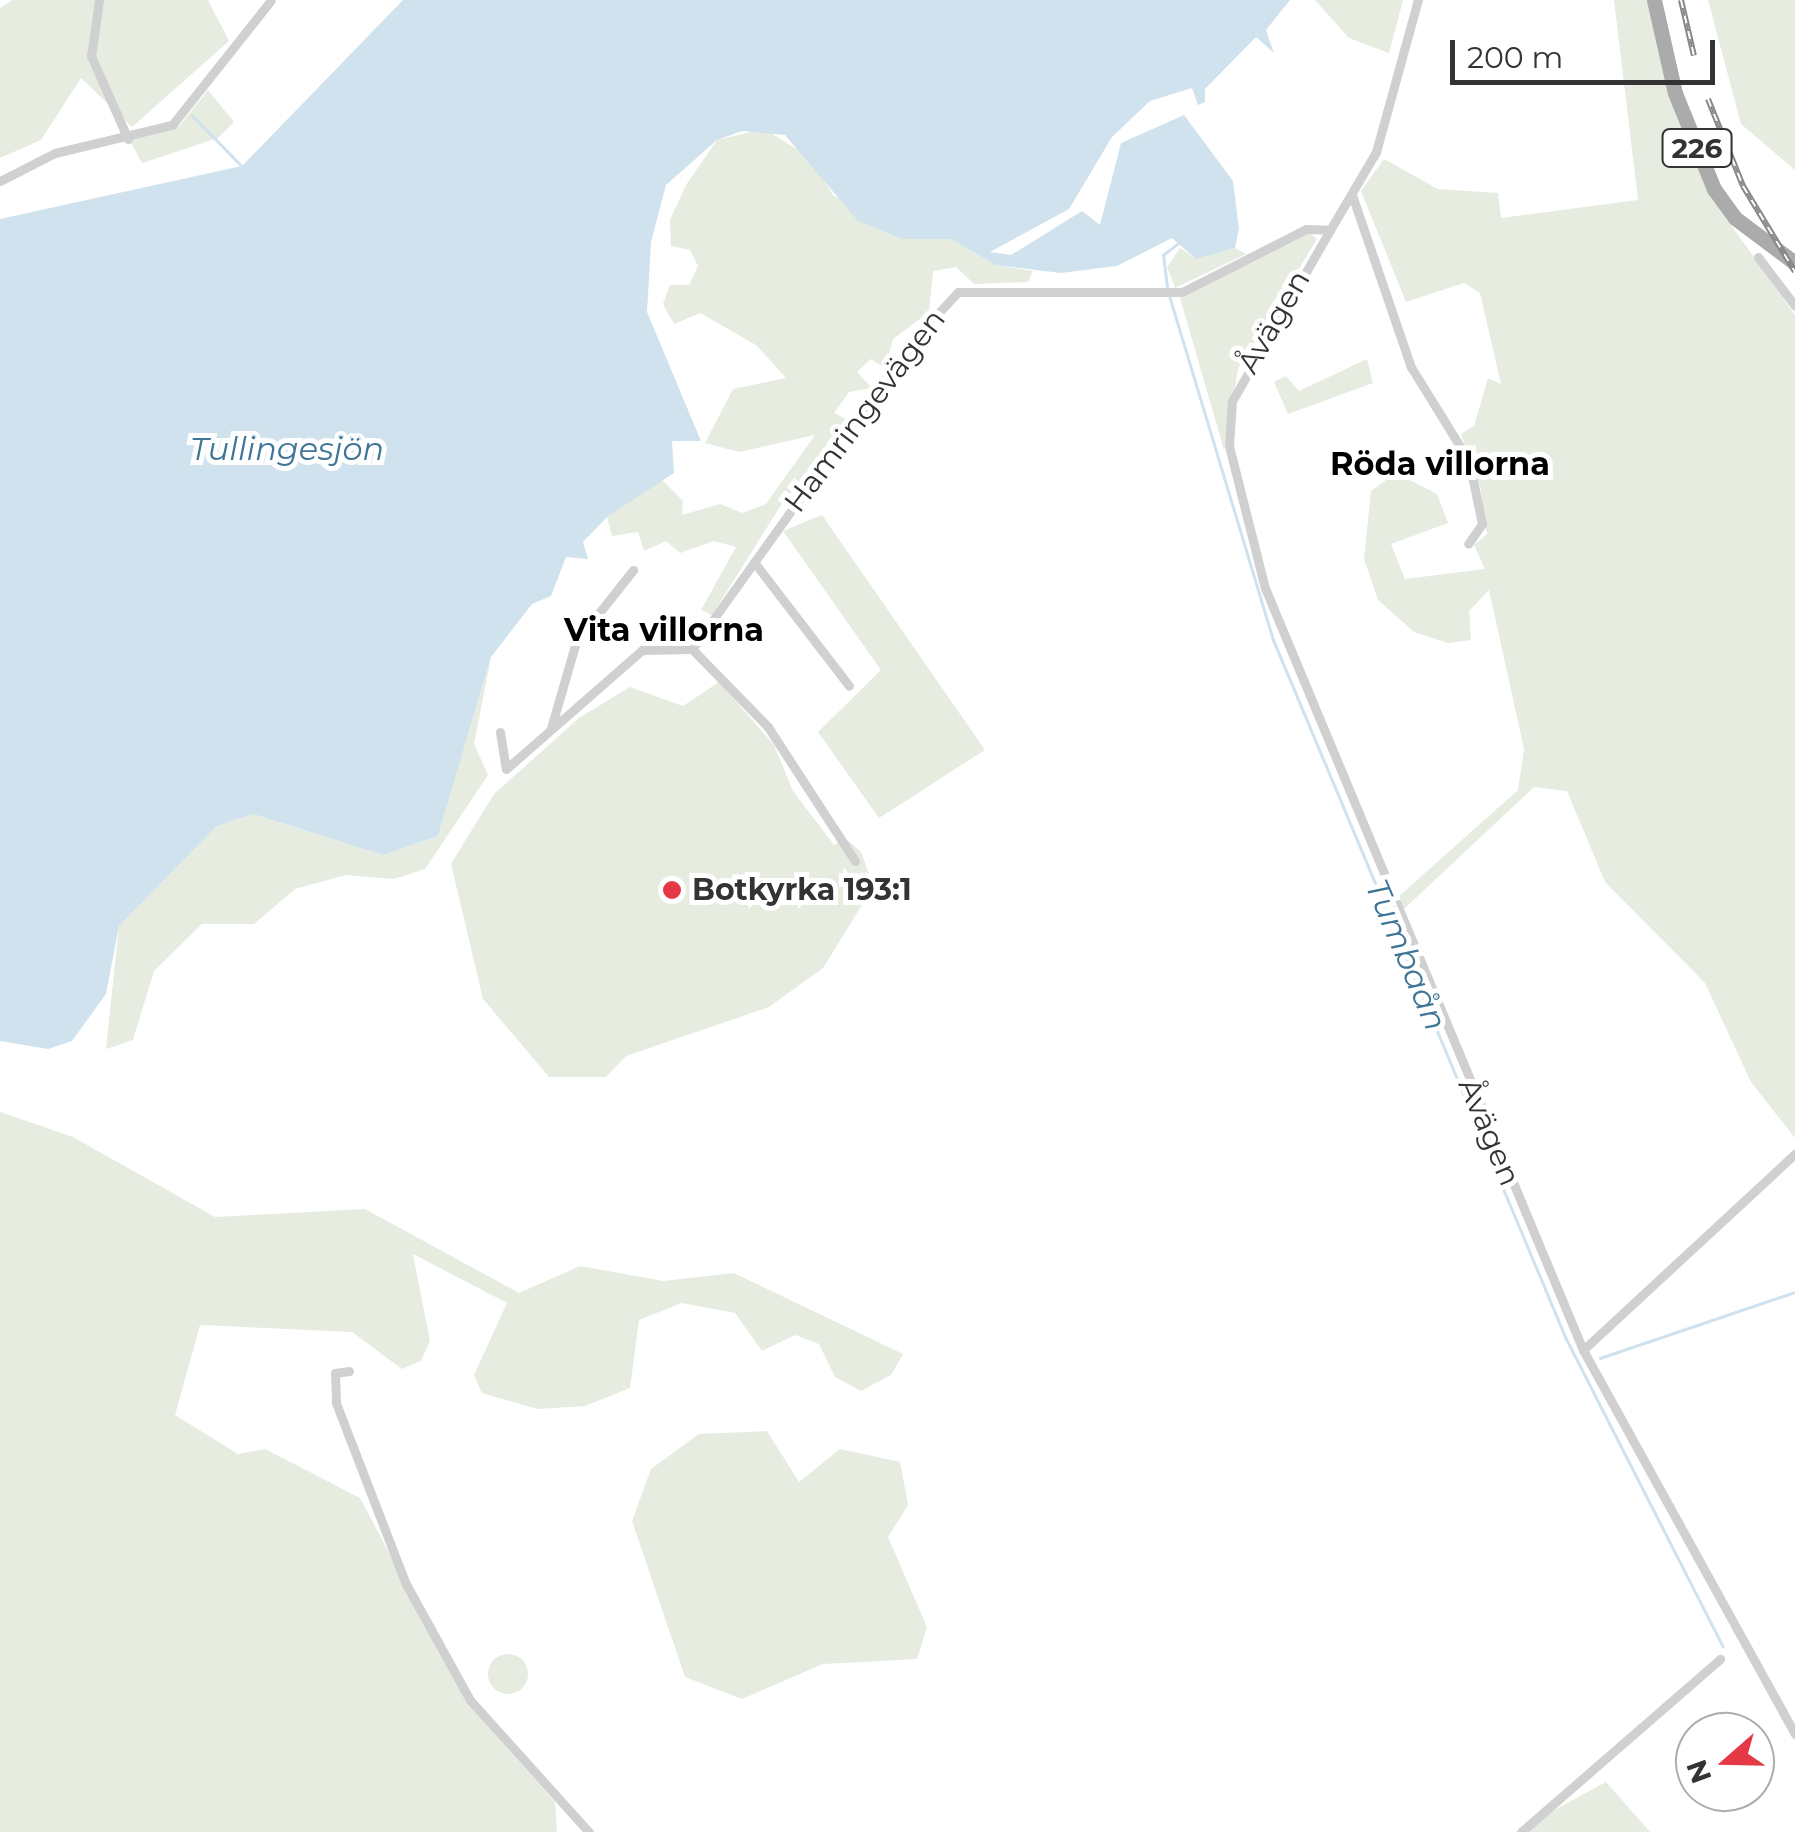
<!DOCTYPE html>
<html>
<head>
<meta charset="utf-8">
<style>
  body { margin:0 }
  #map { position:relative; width:1795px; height:1832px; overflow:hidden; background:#fff; font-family:Montserrat,sans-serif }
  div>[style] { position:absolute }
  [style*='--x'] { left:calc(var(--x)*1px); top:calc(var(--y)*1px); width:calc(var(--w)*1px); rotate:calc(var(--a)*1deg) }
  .green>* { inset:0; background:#e6ecdf }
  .round { border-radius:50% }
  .water>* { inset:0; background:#cfe2ee }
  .stream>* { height:2.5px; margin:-1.25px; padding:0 1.25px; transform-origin:1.25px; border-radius:1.25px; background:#cfe2ee }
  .minor>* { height:9px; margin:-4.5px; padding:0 4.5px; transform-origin:4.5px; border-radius:4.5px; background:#d0d0d0 }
  .primary>* { height:15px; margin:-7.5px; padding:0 7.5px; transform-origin:7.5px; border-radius:7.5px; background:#ababab }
  .rail>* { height:6px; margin-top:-3px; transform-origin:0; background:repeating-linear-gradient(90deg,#fff 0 8px,#888 0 16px); box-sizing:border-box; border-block:2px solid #888 }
  .dots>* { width:28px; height:28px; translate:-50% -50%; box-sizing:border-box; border:5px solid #fff; border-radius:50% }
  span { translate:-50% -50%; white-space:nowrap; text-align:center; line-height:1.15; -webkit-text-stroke:10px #fff; paint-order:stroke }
  .shield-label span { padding:2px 8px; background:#fff; border:2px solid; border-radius:8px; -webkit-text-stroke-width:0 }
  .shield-label { font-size:28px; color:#333; font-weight:700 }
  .street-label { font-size:30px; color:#333 }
  .poi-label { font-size:30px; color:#333; font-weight:700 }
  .left { translate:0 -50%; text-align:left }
  .water-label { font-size:32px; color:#3f7597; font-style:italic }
  .neighbourhood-label { font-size:32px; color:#000; font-weight:700 }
  .north { position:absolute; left:1675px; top:1712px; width:100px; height:100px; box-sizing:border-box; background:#fff; border:2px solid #adadad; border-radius:50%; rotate:250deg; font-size:28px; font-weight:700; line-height:40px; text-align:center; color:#333 }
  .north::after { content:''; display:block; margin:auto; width:35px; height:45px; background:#e63946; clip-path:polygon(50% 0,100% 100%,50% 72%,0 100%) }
  .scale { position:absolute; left:1450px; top:40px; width:265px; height:45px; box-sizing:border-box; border:5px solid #333; border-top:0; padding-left:12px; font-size:30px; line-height:35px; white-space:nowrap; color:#333; -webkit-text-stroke:8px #fff; paint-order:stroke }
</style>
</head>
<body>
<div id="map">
  <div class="green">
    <i style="clip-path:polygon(13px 0,208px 0,229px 41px,132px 127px,81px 78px,41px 140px,0 158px,0 8px)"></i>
    <i style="clip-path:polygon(1315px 0,1403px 0,1389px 53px,1349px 38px)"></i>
    <i style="clip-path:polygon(1614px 0,1648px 0,1670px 96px,1721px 211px,1795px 315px,1795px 1138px,1751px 1082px,1705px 983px,1605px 882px,1567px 791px,1534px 787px,1404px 909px,1397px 898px,1518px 790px,1524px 749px,1489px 590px,1469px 611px,1471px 640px,1448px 643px,1414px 632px,1378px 600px,1364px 559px,1371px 491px,1396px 473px,1437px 494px,1448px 523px,1391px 544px,1405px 579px,1485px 569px,1474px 545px,1487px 534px,1480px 486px,1461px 434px,1474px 426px,1488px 378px,1501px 384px,1480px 293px,1464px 283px,1406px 302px,1361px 191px,1384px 159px,1438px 189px,1498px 193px,1501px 218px,1638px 200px)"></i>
    <i style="clip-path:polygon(1708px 0,1795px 0,1795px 170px,1741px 124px)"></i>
    <i style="clip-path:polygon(208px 90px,234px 122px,218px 138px,142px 163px,129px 139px,180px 125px)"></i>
    <i style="clip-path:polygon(764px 129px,808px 156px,833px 195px,902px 239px,951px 239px,995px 265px,1033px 271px,1028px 282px,974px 284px,956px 267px,933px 271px,929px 312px,893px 339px,885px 368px,871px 359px,857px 372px,872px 388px,849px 392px,834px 413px,850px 421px,783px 502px,712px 615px,701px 610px,736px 547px,714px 541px,680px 553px,666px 541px,644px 551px,638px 532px,612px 536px,607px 517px,662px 480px,683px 501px,682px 515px,720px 504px,742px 513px,766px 504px,815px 435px,739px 452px,705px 443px,733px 389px,786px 378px,756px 345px,700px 313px,674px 324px,663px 304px,670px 285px,689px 285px,698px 266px,690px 250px,671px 246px,670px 220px,686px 185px,717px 140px)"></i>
    <i style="clip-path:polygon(1309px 232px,1317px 239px,1238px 369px,1224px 450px,1180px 298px)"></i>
    <i style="clip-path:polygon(1180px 248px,1196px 259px,1235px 248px,1246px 254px,1175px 288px,1167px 267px)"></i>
    <i style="clip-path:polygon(1367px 359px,1373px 383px,1288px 414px,1274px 382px,1286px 376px,1299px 391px)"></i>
    <i style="clip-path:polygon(822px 515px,985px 750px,879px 818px,818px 732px,881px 670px,783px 531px)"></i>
    <i style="clip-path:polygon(491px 657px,474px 744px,488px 775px,425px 869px,394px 879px,346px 875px,295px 889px,254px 924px,202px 924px,154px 971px,133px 1040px,106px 1049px,119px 926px,217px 826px,253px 814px,383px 855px,438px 836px)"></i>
    <i style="clip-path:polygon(719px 682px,774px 745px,793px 791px,834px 845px,846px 839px,861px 852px,879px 901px,862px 905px,823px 968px,769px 1007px,626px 1056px,606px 1077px,549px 1077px,483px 999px,451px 864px,494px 794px,579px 718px,630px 687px,683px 706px)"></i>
    <i style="clip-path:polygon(0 1112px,73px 1137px,215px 1217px,365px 1209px,519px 1293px,580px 1266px,663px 1281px,734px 1273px,903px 1354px,891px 1375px,861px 1391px,835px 1377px,819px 1344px,795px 1335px,762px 1351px,735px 1313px,682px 1303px,639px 1320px,630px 1388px,585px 1406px,537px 1409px,482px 1393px,474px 1375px,507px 1303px,413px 1254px,430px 1341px,421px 1361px,402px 1369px,352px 1332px,200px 1325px,175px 1415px,238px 1454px,265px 1449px,360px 1498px,470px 1706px,555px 1802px,557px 1832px,0 1832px)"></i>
    <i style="clip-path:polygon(767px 1431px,799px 1482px,840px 1449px,900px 1462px,908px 1505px,888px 1537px,927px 1627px,917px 1659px,823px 1664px,742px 1699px,685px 1677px,632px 1521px,651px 1469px,699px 1434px)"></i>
    <i class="round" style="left:488px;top:1654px;width:40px;height:40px"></i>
    <i style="clip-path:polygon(1606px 1782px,1650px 1832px,1528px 1832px,1549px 1813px)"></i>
  </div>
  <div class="water">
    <i style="clip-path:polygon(403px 0,1290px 0,1266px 30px,1274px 53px,1256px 37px,1205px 89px,1205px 102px,1198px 105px,1192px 88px,1150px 101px,1112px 137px,1069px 209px,990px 252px,1011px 255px,1082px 211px,1100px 225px,1121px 143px,1184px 115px,1233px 181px,1239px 229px,1235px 248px,1196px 259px,1172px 238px,1117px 266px,1061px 273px,995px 265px,951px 239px,902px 239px,858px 221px,785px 135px,742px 131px,717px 140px,666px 185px,651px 242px,647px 312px,701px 441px,672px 441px,674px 473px,607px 517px,583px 542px,588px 559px,566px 557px,551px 596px,532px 604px,491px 657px,438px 836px,383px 855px,253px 814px,217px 826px,119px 926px,106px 994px,72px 1041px,48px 1049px,0 1041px,0 219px,242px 166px)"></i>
  </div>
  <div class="stream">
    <i style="--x:192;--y:115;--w:71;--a:45.6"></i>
    <i style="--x:1167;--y:287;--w:32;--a:-97"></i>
    <i style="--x:1163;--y:255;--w:18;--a:-38"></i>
    <i style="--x:1169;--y:294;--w:363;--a:73.2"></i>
    <i style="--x:1274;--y:641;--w:756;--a:67.27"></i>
    <i style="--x:1566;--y:1338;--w:346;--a:63"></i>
    <i style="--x:1600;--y:1358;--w:206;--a:-18.7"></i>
  </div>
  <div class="minor">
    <i style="--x:99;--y:0;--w:57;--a:98.1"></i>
    <i style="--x:91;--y:56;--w:91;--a:66"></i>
    <i style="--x:0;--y:181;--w:62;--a:-27"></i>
    <i style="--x:55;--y:153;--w:120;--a:-13.5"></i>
    <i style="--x:172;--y:125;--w:159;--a:-51.6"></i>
    <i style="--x:1352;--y:195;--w:182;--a:71.1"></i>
    <i style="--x:1411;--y:367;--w:110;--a:58.3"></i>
    <i style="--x:1469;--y:461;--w:64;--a:78.3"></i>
    <i style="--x:1482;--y:524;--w:24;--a:125"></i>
    <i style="--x:1330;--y:230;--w:197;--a:119.8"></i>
    <i style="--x:1232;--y:401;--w:45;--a:93.8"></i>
    <i style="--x:1229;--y:446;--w:146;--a:75.8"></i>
    <i style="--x:1265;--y:588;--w:826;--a:67.35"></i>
    <i style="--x:1583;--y:1350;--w:439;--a:61.1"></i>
    <i style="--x:1758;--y:257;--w:61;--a:52.9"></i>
    <i style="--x:754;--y:562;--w:156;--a:52.5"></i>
    <i style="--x:692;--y:649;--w:109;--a:45.7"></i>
    <i style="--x:768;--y:727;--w:160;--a:57"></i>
    <i style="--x:551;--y:728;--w:90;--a:-73.8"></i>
    <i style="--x:576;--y:642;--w:92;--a:-51.6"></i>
    <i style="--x:500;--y:732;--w:37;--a:81"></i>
    <i style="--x:506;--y:769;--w:181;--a:-41.2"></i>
    <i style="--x:642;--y:650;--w:50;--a:-1.1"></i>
    <i style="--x:692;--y:649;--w:381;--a:-54.4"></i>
    <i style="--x:914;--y:339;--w:64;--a:-46.9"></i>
    <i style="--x:958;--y:292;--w:224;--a:0"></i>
    <i style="--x:1182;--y:292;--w:139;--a:-26.9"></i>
    <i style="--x:1306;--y:229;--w:24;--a:2"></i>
    <i style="--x:1330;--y:230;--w:91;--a:-59.5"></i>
    <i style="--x:1376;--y:152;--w:158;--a:-74.6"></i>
    <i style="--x:1583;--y:1350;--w:289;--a:-42.8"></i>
    <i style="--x:349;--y:1371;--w:14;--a:172"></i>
    <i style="--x:335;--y:1373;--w:30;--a:88"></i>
    <i style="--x:336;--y:1403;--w:194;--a:68.9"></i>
    <i style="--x:406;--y:1584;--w:132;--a:61.1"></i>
    <i style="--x:470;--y:1700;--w:178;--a:48"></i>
    <i style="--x:1521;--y:1832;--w:264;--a:-41"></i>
  </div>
  <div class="primary">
    <i style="--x:1654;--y:0;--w:95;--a:77.3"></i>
    <i style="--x:1675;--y:93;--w:104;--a:67.9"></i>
    <i style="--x:1714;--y:189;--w:36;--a:54"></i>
    <i style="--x:1735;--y:218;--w:75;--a:36.9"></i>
  </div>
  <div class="rail">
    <i style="--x:1681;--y:0;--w:57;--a:76.9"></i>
    <i style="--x:1708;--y:99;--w:94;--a:68.1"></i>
    <i style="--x:1743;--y:186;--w:100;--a:58.8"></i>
  </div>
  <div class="dots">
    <i style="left:672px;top:890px;background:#e63946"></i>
  </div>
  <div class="shield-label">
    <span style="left:1697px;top:148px">226</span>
  </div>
  <div class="street-label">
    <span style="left:1274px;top:322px;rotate:-60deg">Åvägen</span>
    <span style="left:865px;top:411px;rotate:-53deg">Hamringevägen</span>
    <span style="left:1489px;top:1132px;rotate:67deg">Åvägen</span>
  </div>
  <div class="poi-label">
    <span class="left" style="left:692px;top:890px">Botkyrka 193:1</span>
  </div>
  <div class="water-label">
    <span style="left:287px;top:449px">Tullingesjön</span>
    <span style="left:1406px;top:955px;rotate:67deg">Tumbaån</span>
  </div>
  <div class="neighbourhood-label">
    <span style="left:1440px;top:464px">Röda villorna</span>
    <span style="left:664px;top:630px">Vita villorna</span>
  </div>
  <div class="north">N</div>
  <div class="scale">200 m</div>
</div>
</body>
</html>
